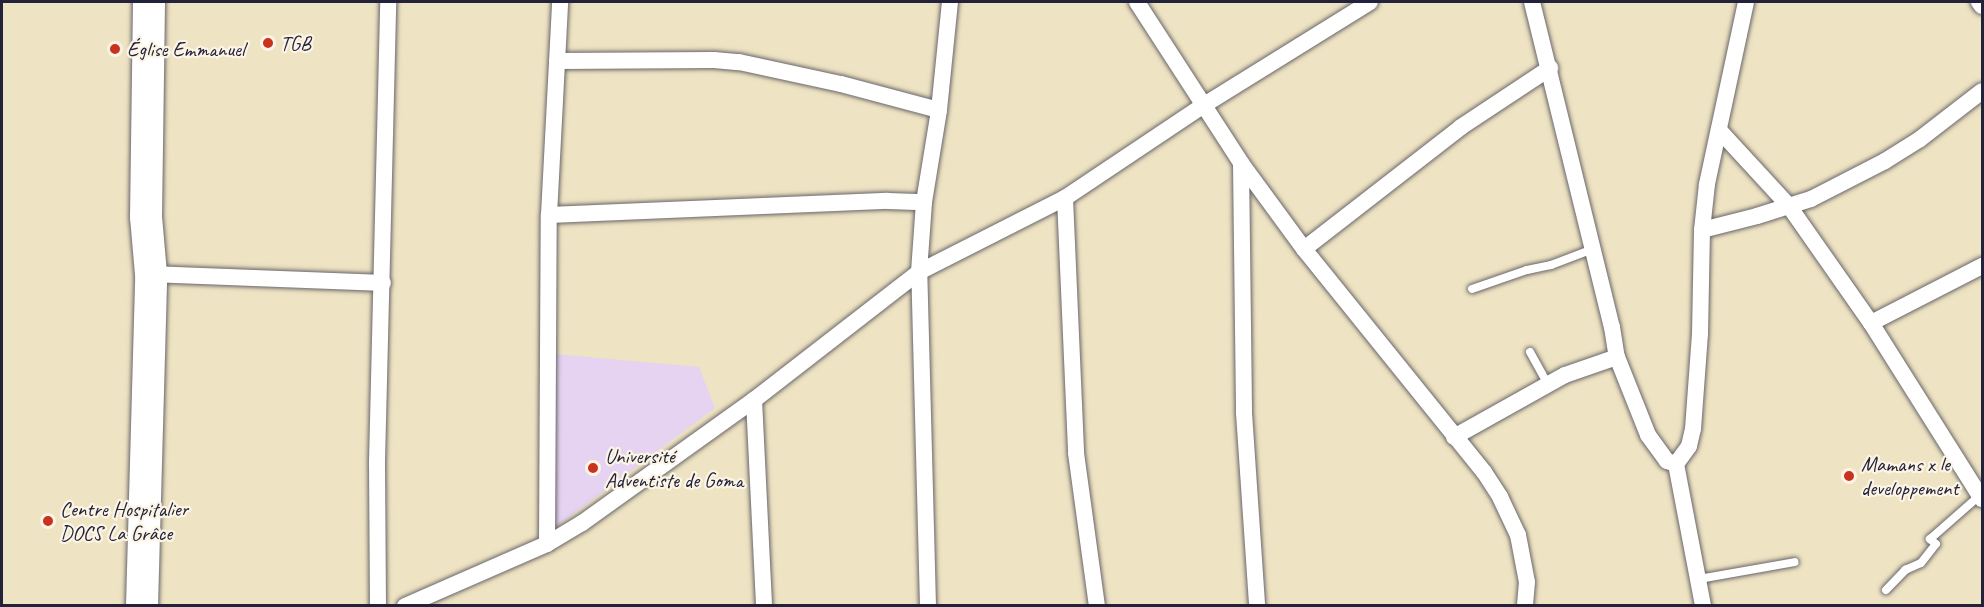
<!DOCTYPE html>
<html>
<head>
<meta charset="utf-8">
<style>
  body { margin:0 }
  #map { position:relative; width:1984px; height:607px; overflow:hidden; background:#eee3c2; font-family:Caveat,sans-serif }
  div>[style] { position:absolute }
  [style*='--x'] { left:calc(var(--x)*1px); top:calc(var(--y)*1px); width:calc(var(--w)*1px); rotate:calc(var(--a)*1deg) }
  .built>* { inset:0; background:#e5d3f1 }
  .roads { filter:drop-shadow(0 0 2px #69666a) drop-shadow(0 0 2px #69666a) }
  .lane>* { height:8px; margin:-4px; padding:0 4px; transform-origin:4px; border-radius:4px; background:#fff }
  .street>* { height:16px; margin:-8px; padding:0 8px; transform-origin:8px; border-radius:8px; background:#fff }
  .highway>* { height:32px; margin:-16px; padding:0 16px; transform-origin:16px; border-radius:16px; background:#fff }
  .dots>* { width:16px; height:16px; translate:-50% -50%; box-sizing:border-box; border:3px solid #fcf5e5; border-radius:50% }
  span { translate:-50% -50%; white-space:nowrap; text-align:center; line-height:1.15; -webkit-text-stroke:4.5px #fcf5e5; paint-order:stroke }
  .poi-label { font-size:21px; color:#22223b }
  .left { translate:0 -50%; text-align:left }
  .frame { position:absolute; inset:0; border:3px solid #22223b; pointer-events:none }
</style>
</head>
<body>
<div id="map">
  <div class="built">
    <i style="clip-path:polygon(554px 354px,699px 367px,715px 408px,553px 529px)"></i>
  </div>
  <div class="roads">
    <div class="lane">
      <i style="--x:1472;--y:289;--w:58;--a:-19.1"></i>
      <i style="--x:1527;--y:270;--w:25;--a:-12"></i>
      <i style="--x:1551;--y:265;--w:45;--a:-20.9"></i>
      <i style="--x:1530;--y:352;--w:35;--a:61"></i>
      <i style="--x:1699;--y:579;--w:97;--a:-10"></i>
      <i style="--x:1886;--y:590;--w:28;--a:-46"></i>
      <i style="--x:1905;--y:570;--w:17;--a:-24"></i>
      <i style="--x:1921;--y:563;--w:24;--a:-52"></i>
      <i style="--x:1936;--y:544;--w:8;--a:-140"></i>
      <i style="--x:1930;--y:539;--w:67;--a:-41.3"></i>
    </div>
    <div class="street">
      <i style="--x:1137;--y:2;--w:192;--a:57.1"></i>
      <i style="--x:1241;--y:163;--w:107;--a:53.8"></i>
      <i style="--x:1304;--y:249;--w:287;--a:51.1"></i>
      <i style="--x:1484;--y:472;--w:30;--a:57"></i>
      <i style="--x:1500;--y:497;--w:42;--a:64.7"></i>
      <i style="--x:1518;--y:535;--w:48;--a:79.2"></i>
      <i style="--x:1527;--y:582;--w:24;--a:95"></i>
      <i style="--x:1532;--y:2;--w:335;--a:76.2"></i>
      <i style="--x:1612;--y:327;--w:30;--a:81"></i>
      <i style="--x:1617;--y:357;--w:84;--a:68.3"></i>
      <i style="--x:1648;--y:435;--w:32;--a:54"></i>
      <i style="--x:1667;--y:461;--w:9;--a:18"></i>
      <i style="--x:1979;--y:2;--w:5;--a:53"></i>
      <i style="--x:557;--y:61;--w:157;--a:-0.4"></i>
      <i style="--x:714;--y:60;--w:25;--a:5"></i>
      <i style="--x:739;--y:62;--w:104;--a:12.2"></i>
      <i style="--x:841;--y:84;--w:101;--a:14.9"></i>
      <i style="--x:1719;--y:130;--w:103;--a:47.4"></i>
      <i style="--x:1789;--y:206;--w:143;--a:55"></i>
      <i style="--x:1871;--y:323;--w:208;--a:57.8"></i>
      <i style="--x:1241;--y:163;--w:250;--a:89.3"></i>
      <i style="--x:1244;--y:413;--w:193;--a:86.1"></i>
      <i style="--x:1065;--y:198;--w:255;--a:87.5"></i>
      <i style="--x:1076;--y:453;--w:154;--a:82.2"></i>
      <i style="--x:549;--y:215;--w:339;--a:-2.4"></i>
      <i style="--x:888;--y:201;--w:36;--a:2"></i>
      <i style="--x:1702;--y:230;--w:57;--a:-14.3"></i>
      <i style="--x:1757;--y:216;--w:57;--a:-17.5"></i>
      <i style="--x:1811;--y:199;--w:83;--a:-27.2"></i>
      <i style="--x:1885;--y:161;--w:41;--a:-32.2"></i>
      <i style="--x:1920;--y:139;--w:78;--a:-37.7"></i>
      <i style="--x:1304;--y:249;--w:199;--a:-37.8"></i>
      <i style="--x:1461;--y:127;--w:107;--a:-33.5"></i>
      <i style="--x:151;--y:274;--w:232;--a:2.2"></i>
      <i style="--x:1871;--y:323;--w:125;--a:-27.2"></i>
      <i style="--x:754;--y:400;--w:206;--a:87.2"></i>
      <i style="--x:1454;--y:437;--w:127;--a:-29.2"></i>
      <i style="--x:1565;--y:375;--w:55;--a:-19.1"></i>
      <i style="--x:1676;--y:464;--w:22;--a:-54"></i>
      <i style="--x:1689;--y:446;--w:17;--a:-77"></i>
      <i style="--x:1693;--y:429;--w:95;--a:-85.8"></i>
      <i style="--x:1700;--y:334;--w:104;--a:-88.9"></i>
      <i style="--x:1702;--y:230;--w:46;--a:-83.8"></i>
      <i style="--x:1707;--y:184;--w:186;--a:-77.9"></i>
      <i style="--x:1676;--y:464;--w:145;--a:79.2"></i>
      <i style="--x:547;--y:544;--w:329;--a:-89.7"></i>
      <i style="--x:549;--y:215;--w:213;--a:-87"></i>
      <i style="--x:378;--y:606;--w:144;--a:-90.4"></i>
      <i style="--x:377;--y:462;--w:460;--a:-88.6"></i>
      <i style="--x:405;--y:606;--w:155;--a:-23.6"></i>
      <i style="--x:547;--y:544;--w:41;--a:-31"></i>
      <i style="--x:582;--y:523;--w:211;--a:-35.6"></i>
      <i style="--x:754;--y:400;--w:209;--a:-37.8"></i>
      <i style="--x:919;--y:272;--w:164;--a:-26.9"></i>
      <i style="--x:1065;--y:198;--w:167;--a:-33.8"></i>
      <i style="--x:1204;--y:105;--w:195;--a:-31.8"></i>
      <i style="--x:928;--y:606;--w:334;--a:-91.5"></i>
      <i style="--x:919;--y:272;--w:70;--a:-85.9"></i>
      <i style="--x:924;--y:202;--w:93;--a:-80.7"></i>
      <i style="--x:939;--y:110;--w:109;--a:-84.2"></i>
    </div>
    <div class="highway">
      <i style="--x:142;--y:606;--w:332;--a:-88.4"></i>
      <i style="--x:151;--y:274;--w:57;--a:-95"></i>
      <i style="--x:146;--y:217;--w:215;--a:-89.2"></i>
    </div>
  </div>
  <div class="dots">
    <i style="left:268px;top:43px;background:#c8321e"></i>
    <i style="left:115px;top:49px;background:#c8321e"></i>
    <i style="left:593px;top:468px;background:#c8321e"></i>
    <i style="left:1849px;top:476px;background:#c8321e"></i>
    <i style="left:48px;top:521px;background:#c8321e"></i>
  </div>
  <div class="poi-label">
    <span class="left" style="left:280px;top:43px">TGB</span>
    <span class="left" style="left:127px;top:49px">Église Emmanuel</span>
    <span class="left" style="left:605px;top:468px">Université<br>Adventiste de Goma</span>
    <span class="left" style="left:1861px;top:476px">Mamans x le<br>developpement</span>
    <span class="left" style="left:60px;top:521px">Centre Hospitalier<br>DOCS La Grâce</span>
  </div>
  <div class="frame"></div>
</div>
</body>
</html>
